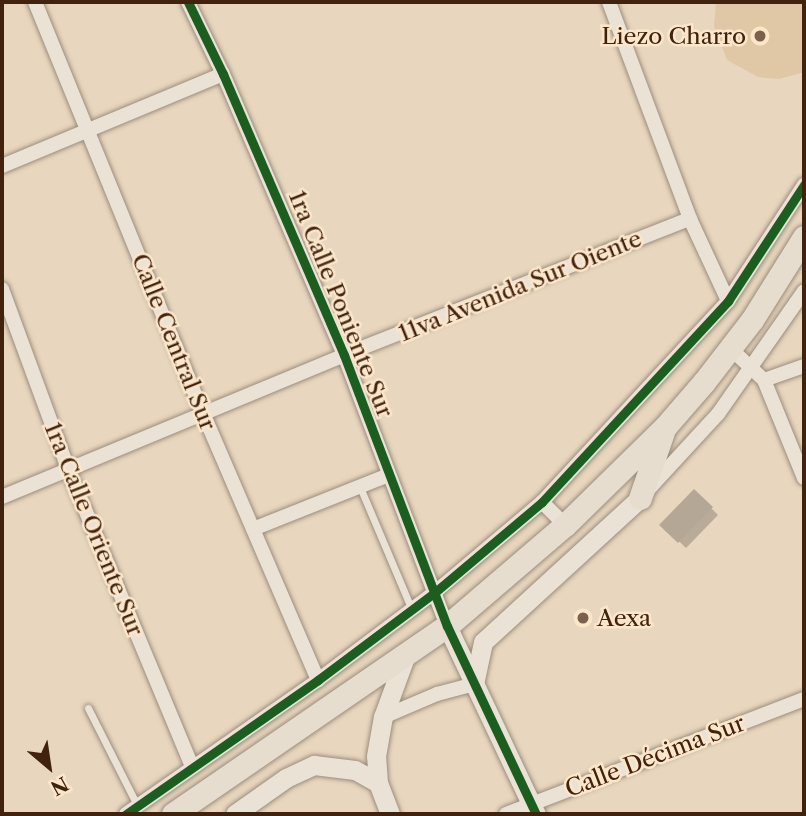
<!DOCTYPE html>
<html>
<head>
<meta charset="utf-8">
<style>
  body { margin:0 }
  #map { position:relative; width:806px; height:816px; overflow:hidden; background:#e8d6be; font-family:"Libre Caslon Text",serif }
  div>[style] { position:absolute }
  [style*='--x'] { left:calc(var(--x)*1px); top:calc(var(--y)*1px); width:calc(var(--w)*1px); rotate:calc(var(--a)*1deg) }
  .green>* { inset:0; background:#e0c7a6 }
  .shadow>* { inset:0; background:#0003 }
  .building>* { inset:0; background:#b5a796 }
  .roads { filter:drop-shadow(0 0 2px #9b8d7d) drop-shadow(0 0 2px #9b8d7d) }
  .lane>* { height:7px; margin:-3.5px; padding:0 3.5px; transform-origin:3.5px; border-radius:3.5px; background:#ebe2d6 }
  .street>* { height:14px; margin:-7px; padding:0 7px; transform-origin:7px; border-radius:7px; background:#ebe2d6 }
  .secondary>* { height:19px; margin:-9.5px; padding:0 9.5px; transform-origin:9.5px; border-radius:9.5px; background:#ebe2d6 }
  .primary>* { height:23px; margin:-11.5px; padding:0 11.5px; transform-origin:11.5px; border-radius:11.5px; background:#e7ddcf }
  .cycleway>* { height:9px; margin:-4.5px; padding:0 4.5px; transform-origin:4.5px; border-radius:4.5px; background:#1b5e20 }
  .dots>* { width:19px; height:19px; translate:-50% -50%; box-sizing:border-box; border:4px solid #fce6ca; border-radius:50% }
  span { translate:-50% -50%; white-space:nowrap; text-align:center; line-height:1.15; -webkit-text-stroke:5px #fce6ca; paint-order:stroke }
  .poi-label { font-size:23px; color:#40220f }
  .right { translate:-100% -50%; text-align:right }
  .left { translate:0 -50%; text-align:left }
  .street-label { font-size:23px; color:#40220f }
  .frame { position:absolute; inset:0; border:4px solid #40220f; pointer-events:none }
  .north { position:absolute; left:14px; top:732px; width:70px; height:70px; -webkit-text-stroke:5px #fce6ca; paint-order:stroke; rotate:151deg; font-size:19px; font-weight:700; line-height:28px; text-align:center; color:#40220f }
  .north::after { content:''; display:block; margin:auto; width:24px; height:32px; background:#40220f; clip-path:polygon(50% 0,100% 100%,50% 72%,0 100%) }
</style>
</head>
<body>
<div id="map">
  <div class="green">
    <i style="clip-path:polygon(716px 2px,804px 2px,804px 72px,779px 79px,758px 77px,727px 60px,714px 26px)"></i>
  </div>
  <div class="shadow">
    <i style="clip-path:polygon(694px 491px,718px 515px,686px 548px,662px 525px)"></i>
  </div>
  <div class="building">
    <i style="clip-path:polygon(694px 489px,713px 507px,678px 543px,659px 525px)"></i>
  </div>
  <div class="roads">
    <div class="lane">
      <i style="--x:360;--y:487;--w:134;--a:67.1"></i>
      <i style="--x:88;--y:708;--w:109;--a:63.2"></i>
    </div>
    <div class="street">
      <i style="--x:35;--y:2;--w:444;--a:67.8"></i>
      <i style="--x:203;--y:413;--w:291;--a:66.7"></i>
      <i style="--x:188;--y:2;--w:80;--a:64.1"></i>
      <i style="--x:223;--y:74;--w:306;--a:66.7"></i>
      <i style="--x:344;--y:355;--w:290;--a:69.2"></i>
      <i style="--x:609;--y:2;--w:232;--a:69.5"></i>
      <i style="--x:690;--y:219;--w:90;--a:65.1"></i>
      <i style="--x:2;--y:166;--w:239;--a:-22.6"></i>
      <i style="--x:2;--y:289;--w:194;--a:69.8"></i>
      <i style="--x:69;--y:471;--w:321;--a:67.4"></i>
      <i style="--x:730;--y:348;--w:47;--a:43.3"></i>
      <i style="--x:764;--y:380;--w:106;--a:67.8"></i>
      <i style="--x:764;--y:380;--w:42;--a:-19.3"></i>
      <i style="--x:646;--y:492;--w:106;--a:-47.3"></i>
      <i style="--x:718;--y:414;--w:150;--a:-55"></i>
      <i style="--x:2;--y:497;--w:370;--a:-22.5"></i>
      <i style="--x:344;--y:355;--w:372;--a:-21.5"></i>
      <i style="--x:542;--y:502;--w:33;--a:45"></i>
      <i style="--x:253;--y:529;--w:146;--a:-21.7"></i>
      <i style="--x:383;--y:717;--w:59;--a:-23.1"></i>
      <i style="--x:437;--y:694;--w:38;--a:-15"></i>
      <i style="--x:126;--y:814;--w:234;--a:-34.9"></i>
      <i style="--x:318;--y:680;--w:145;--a:-36.9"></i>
      <i style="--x:434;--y:593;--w:141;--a:-40.1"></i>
      <i style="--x:542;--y:502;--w:274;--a:-47.2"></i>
      <i style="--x:728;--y:301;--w:139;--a:-56.8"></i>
      <i style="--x:506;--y:814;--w:319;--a:-21.1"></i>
    </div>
    <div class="secondary">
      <i style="--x:447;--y:626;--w:208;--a:64.7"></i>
      <i style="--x:474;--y:684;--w:43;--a:-77.9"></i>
      <i style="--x:483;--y:642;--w:213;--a:-42.5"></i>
      <i style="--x:235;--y:814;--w:62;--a:-35.2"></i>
      <i style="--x:286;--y:778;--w:31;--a:-25"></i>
      <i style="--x:314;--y:765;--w:41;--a:7"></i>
      <i style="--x:355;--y:770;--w:26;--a:29"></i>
      <i style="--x:390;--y:814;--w:33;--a:-111"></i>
      <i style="--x:378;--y:783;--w:27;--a:-94"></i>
      <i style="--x:376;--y:756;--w:40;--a:-80"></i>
      <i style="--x:383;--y:717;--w:64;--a:-69.9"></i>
    </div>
    <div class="primary">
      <i style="--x:640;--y:498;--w:70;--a:-70.8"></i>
      <i style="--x:173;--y:814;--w:332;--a:-34.5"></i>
      <i style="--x:447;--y:626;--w:155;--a:-40.6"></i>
      <i style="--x:565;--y:525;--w:140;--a:-44.4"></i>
      <i style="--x:665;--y:427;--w:60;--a:-49.1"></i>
      <i style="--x:704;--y:382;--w:78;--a:-52.3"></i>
      <i style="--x:752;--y:320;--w:98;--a:-57.9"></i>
    </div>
  </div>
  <div class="cycleway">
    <i style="--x:188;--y:2;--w:80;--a:64.1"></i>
    <i style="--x:223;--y:74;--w:306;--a:66.7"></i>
    <i style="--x:344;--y:355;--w:290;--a:69.2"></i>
    <i style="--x:447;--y:626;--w:208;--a:64.7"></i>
    <i style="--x:126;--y:814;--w:234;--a:-34.9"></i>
    <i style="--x:318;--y:680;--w:145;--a:-36.9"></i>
    <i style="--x:434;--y:593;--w:141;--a:-40.1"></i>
    <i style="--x:542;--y:502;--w:274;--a:-47.2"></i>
    <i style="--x:728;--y:301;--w:139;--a:-56.8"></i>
  </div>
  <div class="dots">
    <i style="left:760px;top:36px;background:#7b614c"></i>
    <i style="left:583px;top:618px;background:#7b614c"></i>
  </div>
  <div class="poi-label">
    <span class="right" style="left:746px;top:36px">Liezo Charro</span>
    <span class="left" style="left:597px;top:618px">Aexa</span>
  </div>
  <div class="street-label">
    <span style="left:520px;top:286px;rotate:-22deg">11va Avenida Sur Oiente</span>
    <span style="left:341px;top:304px;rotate:68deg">1ra Calle Poniente Sur</span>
    <span style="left:174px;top:342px;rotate:68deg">Calle Central Sur</span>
    <span style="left:94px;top:529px;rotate:68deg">1ra Calle Oriente Sur</span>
    <span style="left:655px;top:756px;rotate:-21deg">Calle Décima Sur</span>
  </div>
  <div class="frame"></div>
  <div class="north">N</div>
</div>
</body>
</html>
